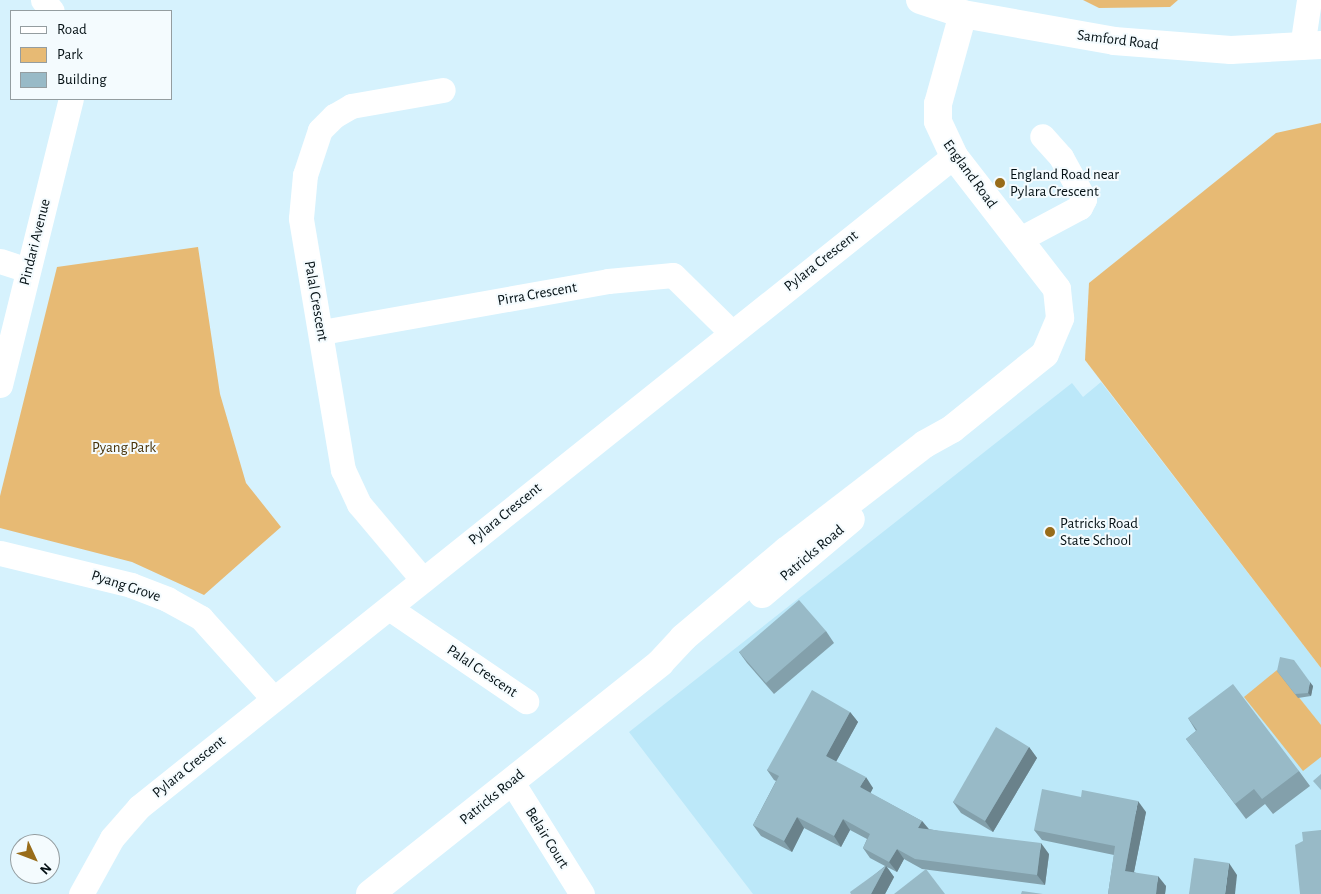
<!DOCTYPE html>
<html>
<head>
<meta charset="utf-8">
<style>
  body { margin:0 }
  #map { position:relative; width:1321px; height:894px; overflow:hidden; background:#d6f2fd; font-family:"Alegreya Sans",sans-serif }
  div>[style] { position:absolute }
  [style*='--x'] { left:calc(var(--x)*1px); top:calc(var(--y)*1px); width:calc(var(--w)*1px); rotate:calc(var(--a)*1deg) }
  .built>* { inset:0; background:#bce8f9 }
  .green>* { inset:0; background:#e7ba74 }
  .minor>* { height:25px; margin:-12.5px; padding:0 12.5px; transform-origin:12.5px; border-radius:12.5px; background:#fff }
  .major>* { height:28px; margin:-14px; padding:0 14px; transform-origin:14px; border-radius:14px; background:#fff }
  .wall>* { inset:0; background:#83a0ab }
  .shaded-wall>* { inset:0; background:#6a828b }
  .building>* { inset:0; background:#98bac7 }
  .dots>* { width:14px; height:14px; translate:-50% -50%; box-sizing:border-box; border:2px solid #f4fbfe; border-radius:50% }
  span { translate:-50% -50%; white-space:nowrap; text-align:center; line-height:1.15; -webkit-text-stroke:4px #f4fbfe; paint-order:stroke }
  .street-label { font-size:15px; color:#041014 }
  .poi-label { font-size:15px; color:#041014 }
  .left { translate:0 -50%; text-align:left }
  .park-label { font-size:15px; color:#493309 }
  .legend { position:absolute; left:10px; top:10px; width:162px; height:90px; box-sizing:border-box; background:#f4fbfe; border:1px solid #949da0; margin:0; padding:6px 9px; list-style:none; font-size:15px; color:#041014 }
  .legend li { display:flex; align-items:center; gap:10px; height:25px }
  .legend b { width:25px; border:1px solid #949da0 }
  .north { position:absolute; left:10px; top:834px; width:50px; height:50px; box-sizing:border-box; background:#f4fbfe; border:1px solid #949da0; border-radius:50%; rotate:133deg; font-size:14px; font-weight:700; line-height:20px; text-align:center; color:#041014 }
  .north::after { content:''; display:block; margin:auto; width:18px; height:22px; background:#986c1a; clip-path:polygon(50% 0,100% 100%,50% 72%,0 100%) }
</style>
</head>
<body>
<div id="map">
  <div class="built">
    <i style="clip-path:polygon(1101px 382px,1321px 668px,1321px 894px,753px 894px,629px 732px,1072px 383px,1083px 397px)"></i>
  </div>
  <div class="green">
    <i style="clip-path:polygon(1083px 0,1178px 0,1170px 7px,1099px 8px)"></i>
    <i style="clip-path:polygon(1321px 123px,1321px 668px,1085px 360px,1089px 283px,1276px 133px)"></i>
    <i style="clip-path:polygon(198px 247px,220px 394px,246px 483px,281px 527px,204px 595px,132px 562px,0 528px,0 496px,57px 267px)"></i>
    <i style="clip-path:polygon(1277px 670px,1321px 725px,1321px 757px,1303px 771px,1244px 697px)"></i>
  </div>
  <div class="minor">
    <i style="--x:43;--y:0;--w:14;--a:51"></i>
    <i style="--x:1302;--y:47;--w:48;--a:-81.5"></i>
    <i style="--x:1020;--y:239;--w:68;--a:-28.1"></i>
    <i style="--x:1080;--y:207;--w:9;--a:-63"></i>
    <i style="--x:1084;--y:199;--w:48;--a:-118.7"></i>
    <i style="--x:1061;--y:157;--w:28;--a:-132"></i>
    <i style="--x:0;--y:261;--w:29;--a:18"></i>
    <i style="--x:322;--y:332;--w:291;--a:-10.1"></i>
    <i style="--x:608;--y:281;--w:65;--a:-5.3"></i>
    <i style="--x:673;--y:275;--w:81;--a:44.5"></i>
    <i style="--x:0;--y:385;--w:295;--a:-76.1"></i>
    <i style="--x:0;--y:553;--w:135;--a:13.7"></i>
    <i style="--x:131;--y:585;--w:39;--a:21"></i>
    <i style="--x:167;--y:599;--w:39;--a:29"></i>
    <i style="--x:201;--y:618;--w:108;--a:48"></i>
    <i style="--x:423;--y:580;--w:99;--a:-130.1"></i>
    <i style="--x:359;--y:504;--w:38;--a:-115"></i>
    <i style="--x:343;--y:470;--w:255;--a:-99.5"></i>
    <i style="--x:301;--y:218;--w:43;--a:-84.7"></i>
    <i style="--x:305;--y:175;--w:47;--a:-71.6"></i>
    <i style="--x:320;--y:130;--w:20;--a:-45"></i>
    <i style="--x:334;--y:116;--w:20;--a:-30"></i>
    <i style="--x:351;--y:106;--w:93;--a:-9.9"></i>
    <i style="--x:389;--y:608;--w:166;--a:34.2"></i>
    <i style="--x:512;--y:782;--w:132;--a:58"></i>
    <i style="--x:81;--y:894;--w:64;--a:-61"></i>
    <i style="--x:112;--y:838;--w:41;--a:-48.9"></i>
    <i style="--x:139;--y:807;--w:1043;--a:-38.62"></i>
  </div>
  <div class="major">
    <i style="--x:920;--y:0;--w:45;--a:18"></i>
    <i style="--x:963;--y:14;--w:153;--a:10.1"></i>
    <i style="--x:1114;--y:41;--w:117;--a:4.4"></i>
    <i style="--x:1231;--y:50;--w:90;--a:-3.2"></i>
    <i style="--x:762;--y:594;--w:116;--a:-40.1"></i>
    <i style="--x:370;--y:894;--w:371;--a:-38.5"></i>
    <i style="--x:660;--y:663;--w:34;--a:-47"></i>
    <i style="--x:683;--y:638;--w:135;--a:-40.2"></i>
    <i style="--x:786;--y:551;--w:175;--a:-37.6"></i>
    <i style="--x:925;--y:444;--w:31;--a:-29"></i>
    <i style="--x:952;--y:429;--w:119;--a:-38.9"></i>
    <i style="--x:1045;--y:354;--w:39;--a:-67"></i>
    <i style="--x:1060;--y:318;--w:29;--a:-96"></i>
    <i style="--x:1057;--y:289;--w:168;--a:-127.8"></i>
    <i style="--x:954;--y:156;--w:38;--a:-115"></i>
    <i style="--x:938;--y:121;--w:17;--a:-90"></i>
    <i style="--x:938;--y:104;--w:93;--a:-74.5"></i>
  </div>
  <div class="wall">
    <i style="clip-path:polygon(826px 631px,834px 643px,774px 694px,747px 663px,739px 652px)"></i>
    <i style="clip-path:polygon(1277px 671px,1313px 686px,1311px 696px,1298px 698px)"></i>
    <i style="clip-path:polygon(850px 712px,858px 722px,836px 762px,873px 788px,870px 793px,922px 821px,929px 829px,1049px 854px,1045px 885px,922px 869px,904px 859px,897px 872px,887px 867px,894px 877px,885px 894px,851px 894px,885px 866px,870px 858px,863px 848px,867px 839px,850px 830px,841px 847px,804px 828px,792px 852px,761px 836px,753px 825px,776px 781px,774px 780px,767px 770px)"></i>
    <i style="clip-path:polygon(1188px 718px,1299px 771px,1310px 786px,1273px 814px,1265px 804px,1246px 819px,1186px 739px,1196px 731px)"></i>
    <i style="clip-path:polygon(1029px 747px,1037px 758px,993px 832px,961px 813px,953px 802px)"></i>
    <i style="clip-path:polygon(1146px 812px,1134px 872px,1166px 886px,1165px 894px,1108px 894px,1114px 855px,1042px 840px,1034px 830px)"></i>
  </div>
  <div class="shaded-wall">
    <i style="clip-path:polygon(1310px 682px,1313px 686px,1311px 696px,1308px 693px)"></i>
    <i style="clip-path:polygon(850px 712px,858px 722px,833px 767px,826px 756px)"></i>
    <i style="clip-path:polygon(1029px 747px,1037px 758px,993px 832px,985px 821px)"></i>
    <i style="clip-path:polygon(866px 777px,873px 788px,868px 798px,860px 787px)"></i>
    <i style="clip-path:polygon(1138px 801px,1146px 812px,1132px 882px,1125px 871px)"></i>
    <i style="clip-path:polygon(797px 817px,804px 828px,792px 852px,784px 841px)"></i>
    <i style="clip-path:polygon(843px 819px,850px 830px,841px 847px,834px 836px)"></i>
    <i style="clip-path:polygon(922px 821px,930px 831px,918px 828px)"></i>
    <i style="clip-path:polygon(1041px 843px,1049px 854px,1045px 885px,1037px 875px)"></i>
    <i style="clip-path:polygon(897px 849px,904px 859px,897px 872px,889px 862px)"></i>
    <i style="clip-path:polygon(1229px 863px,1237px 875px,1235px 894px,1225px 894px)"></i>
    <i style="clip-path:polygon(886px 866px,894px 877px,885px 894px,871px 894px)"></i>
    <i style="clip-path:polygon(1158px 876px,1166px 886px,1165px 894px,1156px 894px)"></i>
  </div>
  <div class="building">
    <i style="clip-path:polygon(799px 600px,826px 631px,766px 683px,739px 652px)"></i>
    <i style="clip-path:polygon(1280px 657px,1294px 660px,1310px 682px,1308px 693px,1295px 694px,1277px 671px)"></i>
    <i style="clip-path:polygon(1233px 684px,1299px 771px,1262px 799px,1254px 789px,1235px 804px,1186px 739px,1197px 730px,1188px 718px)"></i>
    <i style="clip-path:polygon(812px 690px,850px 712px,826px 756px,866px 777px,860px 787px,922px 821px,918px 828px,1041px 843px,1037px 875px,915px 859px,897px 849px,889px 862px,863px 848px,870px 834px,843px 819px,834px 836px,797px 817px,784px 841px,753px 825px,779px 776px,767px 770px)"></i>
    <i style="clip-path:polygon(996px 727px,1029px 747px,985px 821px,953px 802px)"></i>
    <i style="clip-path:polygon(1321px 774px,1321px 790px,1313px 781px)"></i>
    <i style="clip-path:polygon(1042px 789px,1081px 797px,1082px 790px,1138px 801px,1125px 871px,1158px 876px,1156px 894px,1108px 894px,1115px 846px,1034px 830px)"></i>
    <i style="clip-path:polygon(1321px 830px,1321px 894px,1300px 894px,1295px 845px,1303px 841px,1302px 832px)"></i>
    <i style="clip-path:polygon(1194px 858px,1229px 863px,1225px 894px,1189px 894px)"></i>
    <i style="clip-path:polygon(886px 866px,871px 894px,851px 894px,850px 892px)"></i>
    <i style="clip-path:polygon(926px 869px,945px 894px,894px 894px)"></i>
    <i style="clip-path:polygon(1022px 891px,1043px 894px,1021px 894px)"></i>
  </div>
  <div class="dots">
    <i style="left:1000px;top:183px;background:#986c1a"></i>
    <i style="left:1050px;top:532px;background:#986c1a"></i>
  </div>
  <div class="street-label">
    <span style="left:1118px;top:40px;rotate:7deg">Samford Road</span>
    <span style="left:970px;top:174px;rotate:54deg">England Road</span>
    <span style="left:35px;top:242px;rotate:-76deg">Pindari Avenue</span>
    <span style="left:821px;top:261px;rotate:-38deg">Pylara Crescent</span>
    <span style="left:537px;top:294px;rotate:-10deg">Pirra Crescent</span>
    <span style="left:316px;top:301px;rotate:80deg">Palal Crescent</span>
    <span style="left:505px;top:514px;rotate:-39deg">Pylara Crescent</span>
    <span style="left:812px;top:553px;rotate:-40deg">Patricks Road</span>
    <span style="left:126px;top:586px;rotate:18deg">Pyang Grove</span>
    <span style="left:482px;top:671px;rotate:34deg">Palal Crescent</span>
    <span style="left:189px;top:767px;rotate:-39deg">Pylara Crescent</span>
    <span style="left:492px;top:797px;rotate:-39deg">Patricks Road</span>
    <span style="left:547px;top:838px;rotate:58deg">Belair Court</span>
  </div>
  <div class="poi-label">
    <span class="left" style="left:1010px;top:183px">England Road near<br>Pylara Crescent</span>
    <span class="left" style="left:1060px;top:532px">Patricks Road<br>State School</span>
  </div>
  <div class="park-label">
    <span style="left:124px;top:448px">Pyang Park</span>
  </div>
  <ul class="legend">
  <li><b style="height:6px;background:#fff"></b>Road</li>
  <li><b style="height:14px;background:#e7ba74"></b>Park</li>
  <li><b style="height:14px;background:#98bac7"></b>Building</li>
  </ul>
  <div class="north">N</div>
</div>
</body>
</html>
